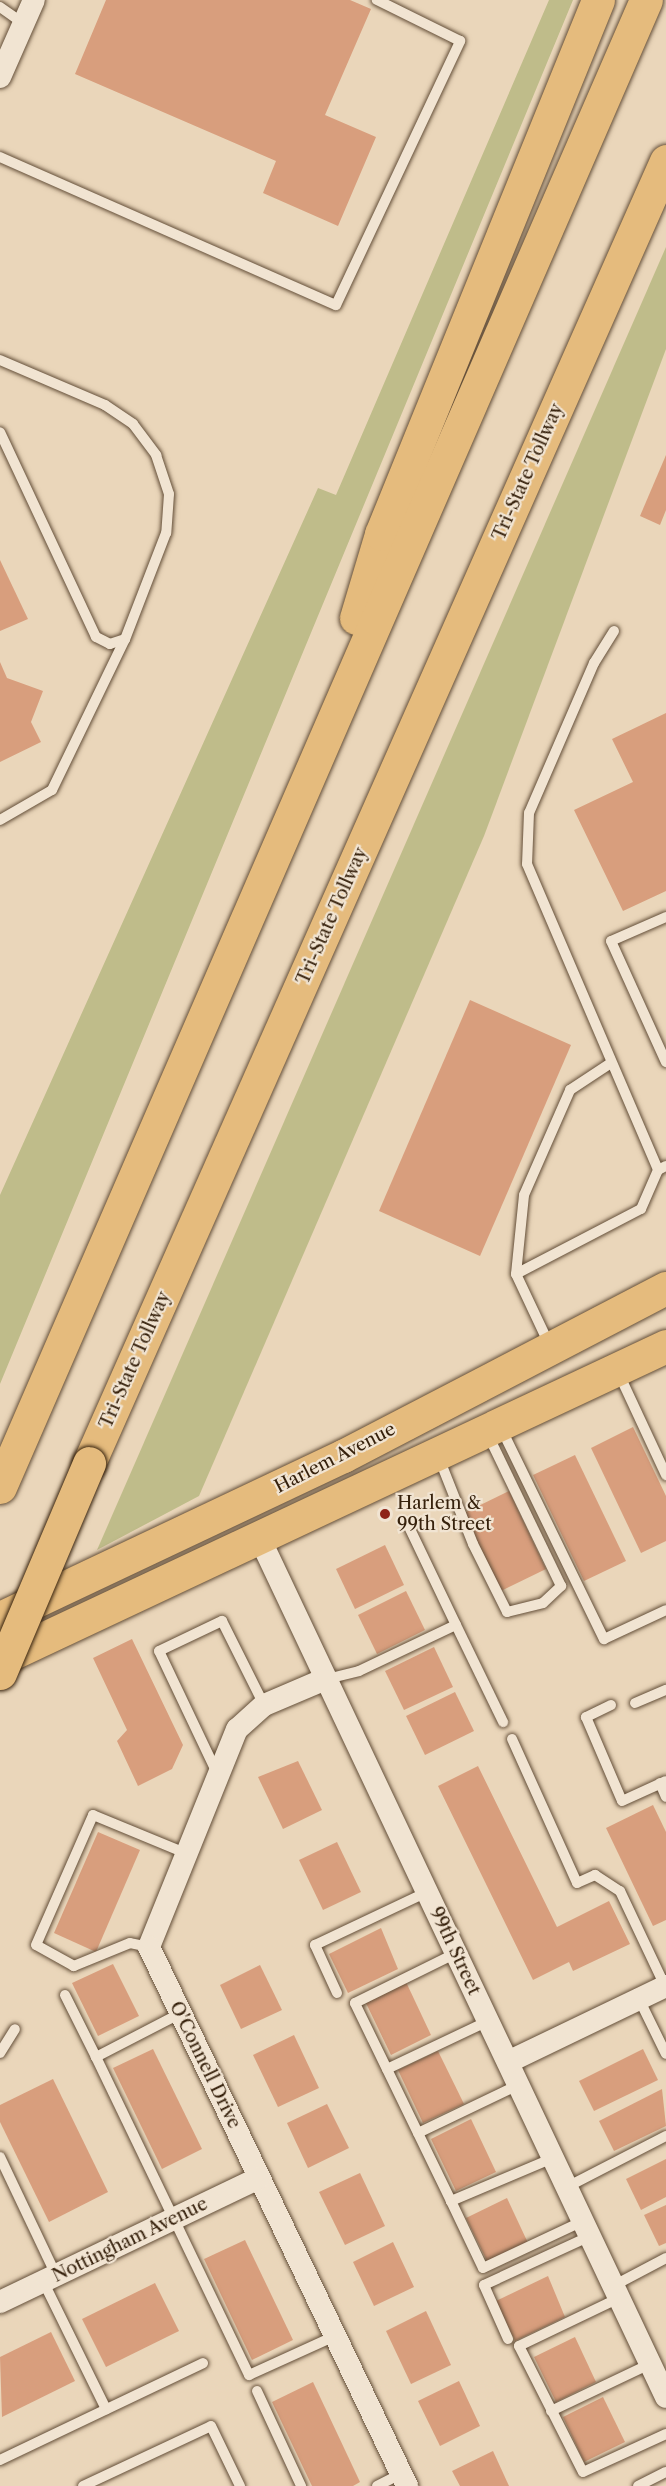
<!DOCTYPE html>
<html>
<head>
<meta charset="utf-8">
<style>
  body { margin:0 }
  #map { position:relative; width:666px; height:2486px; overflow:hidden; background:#ead6ba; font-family:"Libre Caslon Text",serif }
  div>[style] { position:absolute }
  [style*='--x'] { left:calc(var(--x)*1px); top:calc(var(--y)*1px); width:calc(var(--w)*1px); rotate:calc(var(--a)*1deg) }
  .green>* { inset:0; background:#bfbc8a }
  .building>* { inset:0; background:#d89e7d }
  .roads { filter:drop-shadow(0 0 2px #634e38) drop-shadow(0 0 2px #634e38) }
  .service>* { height:10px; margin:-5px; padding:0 5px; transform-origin:5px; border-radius:5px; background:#f1e4d2 }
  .minor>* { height:22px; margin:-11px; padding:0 11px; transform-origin:11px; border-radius:11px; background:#f1e4d2 }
  .primary>* { height:33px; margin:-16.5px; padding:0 16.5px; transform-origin:16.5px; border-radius:16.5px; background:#e5bb7d }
  .motorway>* { height:33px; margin:-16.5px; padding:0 16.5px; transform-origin:16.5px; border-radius:16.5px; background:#e5bb7d }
  .bridges { filter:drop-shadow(0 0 2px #36210c) drop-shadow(0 0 2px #36210c) }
  .motorway-bridge>* { height:33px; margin:-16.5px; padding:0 16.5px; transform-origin:16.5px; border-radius:16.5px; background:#e5bb7d }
  .dots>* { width:16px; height:16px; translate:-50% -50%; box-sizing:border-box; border:3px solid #f1e4d2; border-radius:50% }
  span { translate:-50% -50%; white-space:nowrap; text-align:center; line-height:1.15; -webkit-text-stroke:4.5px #f1e4d2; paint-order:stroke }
  .street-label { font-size:18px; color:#36210c }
  .poi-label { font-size:18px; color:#36210c }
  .left { translate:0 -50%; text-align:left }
</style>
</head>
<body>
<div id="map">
  <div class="green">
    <i style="clip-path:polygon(549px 0,573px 0,0 1384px,0 1195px,318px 488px,336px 495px)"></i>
    <i style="clip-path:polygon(666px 247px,666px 349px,484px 836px,199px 1496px,97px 1550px)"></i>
  </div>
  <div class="building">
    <i style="clip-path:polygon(106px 0,350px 0,371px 9px,325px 115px,376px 137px,338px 226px,263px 193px,276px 161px,75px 74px)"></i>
    <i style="clip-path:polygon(666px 455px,666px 510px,660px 525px,640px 516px)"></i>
    <i style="clip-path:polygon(0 560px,28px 619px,0 631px)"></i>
    <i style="clip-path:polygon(0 662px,7px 678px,43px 691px,31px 722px,41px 742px,0 762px)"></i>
    <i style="clip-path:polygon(666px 713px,666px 891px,623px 911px,574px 810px,633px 782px,612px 739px)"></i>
    <i style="clip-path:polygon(470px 1000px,571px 1045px,480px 1256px,379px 1211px)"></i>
    <i style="clip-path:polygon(633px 1427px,666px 1496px,666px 1541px,641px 1553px,591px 1448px)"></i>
    <i style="clip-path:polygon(575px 1455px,626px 1561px,584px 1581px,533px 1475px)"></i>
    <i style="clip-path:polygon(509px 1491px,546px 1569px,501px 1591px,464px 1513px)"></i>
    <i style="clip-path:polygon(385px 1545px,404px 1585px,355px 1609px,336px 1569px)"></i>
    <i style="clip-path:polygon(406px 1591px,425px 1630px,377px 1654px,358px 1615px)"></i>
    <i style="clip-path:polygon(132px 1639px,183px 1745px,172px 1769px,138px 1786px,117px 1741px,127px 1730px,93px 1658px)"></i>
    <i style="clip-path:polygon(434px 1647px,453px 1687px,404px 1710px,385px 1671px)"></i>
    <i style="clip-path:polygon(455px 1692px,474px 1731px,425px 1755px,406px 1716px)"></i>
    <i style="clip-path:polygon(298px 1761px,322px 1810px,283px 1829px,258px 1777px)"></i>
    <i style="clip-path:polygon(478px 1766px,557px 1927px,609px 1901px,630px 1944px,573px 1971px,569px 1962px,533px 1980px,438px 1786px)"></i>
    <i style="clip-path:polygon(653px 1805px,666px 1832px,666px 1920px,653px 1926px,606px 1828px)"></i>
    <i style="clip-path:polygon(98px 1832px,140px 1850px,96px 1952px,54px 1933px)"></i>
    <i style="clip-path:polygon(337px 1842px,361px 1892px,323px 1910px,299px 1860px)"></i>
    <i style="clip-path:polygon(381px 1928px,398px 1969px,348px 1993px,329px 1954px)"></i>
    <i style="clip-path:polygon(113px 1964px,139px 2016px,98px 2036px,72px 1983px)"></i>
    <i style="clip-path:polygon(260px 1965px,282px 2010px,241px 2029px,220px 1985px)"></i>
    <i style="clip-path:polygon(406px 1982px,431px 2035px,391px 2055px,365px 2001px)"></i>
    <i style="clip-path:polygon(294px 2035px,319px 2088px,278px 2107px,253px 2055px)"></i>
    <i style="clip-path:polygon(153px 2049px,202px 2149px,162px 2169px,113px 2068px)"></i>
    <i style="clip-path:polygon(643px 2049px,658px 2080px,594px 2111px,579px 2081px)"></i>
    <i style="clip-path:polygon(438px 2051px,464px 2104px,423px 2123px,398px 2070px)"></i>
    <i style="clip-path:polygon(53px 2079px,108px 2192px,49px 2222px,0 2122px,0 2105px)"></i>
    <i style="clip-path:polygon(662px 2089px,666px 2126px,614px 2151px,599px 2121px)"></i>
    <i style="clip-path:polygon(327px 2104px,349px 2148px,308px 2168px,287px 2123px)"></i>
    <i style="clip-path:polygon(471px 2119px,496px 2172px,456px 2191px,431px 2139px)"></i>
    <i style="clip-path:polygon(666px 2159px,666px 2197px,641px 2210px,626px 2179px)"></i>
    <i style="clip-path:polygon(360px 2173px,385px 2226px,345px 2245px,319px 2192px)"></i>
    <i style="clip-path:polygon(507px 2198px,528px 2243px,488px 2263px,466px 2218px)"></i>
    <i style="clip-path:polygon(666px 2205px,666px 2243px,659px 2246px,644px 2215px)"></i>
    <i style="clip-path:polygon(245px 2240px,293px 2340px,252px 2360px,204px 2259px)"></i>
    <i style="clip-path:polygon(393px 2242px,414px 2287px,374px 2306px,353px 2262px)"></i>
    <i style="clip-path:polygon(548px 2276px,565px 2317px,515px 2341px,496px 2301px)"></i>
    <i style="clip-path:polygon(155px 2283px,179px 2331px,106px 2367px,82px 2319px)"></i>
    <i style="clip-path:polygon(426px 2311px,451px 2365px,411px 2384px,386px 2331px)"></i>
    <i style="clip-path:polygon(51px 2332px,75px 2381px,2px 2417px,0 2357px)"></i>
    <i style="clip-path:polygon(575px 2337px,596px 2382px,556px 2402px,534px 2357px)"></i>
    <i style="clip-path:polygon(459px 2381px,480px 2426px,440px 2446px,418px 2401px)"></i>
    <i style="clip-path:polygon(313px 2382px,360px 2482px,353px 2486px,312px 2486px,272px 2402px)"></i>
    <i style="clip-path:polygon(603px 2397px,625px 2442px,584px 2462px,563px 2417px)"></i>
    <i style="clip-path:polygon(493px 2451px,509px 2486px,460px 2486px,452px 2471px)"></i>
  </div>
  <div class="roads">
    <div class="service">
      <i style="--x:0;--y:7;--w:28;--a:35"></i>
      <i style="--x:0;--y:157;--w:367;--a:23.8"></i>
      <i style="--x:336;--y:305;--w:292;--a:-64.8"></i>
      <i style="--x:460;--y:41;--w:93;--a:-153.7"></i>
      <i style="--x:0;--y:360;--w:114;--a:23.2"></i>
      <i style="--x:105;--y:405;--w:34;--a:34"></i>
      <i style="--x:133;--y:424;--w:39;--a:53"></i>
      <i style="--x:156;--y:455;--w:41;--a:71.6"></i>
      <i style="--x:169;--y:494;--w:39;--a:94"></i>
      <i style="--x:166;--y:533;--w:114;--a:111.1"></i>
      <i style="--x:125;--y:639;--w:16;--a:162"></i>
      <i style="--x:110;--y:644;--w:16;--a:-153"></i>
      <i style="--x:96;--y:637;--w:226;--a:-115.1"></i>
      <i style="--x:614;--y:631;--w:38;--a:122"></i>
      <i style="--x:594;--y:663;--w:163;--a:113.4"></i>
      <i style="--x:529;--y:813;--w:51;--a:92.2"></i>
      <i style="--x:527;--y:864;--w:333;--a:66.8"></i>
      <i style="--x:658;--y:1170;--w:9;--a:-27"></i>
      <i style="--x:0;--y:820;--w:60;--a:-30"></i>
      <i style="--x:52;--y:790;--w:168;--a:-64.2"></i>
      <i style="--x:666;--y:917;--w:60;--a:156.4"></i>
      <i style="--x:611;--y:941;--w:133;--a:65.6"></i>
      <i style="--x:516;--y:1274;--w:141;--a:-27.5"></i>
      <i style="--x:641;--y:1209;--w:43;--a:-66.4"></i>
      <i style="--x:549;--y:1344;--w:77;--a:-115.2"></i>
      <i style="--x:516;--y:1274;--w:79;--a:-84.2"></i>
      <i style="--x:524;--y:1195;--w:115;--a:-66.3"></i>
      <i style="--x:570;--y:1090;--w:49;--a:-33.4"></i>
      <i style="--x:618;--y:1372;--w:114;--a:65"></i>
      <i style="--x:501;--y:1428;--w:235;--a:64"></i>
      <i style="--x:604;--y:1639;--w:68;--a:-25.1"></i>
      <i style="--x:439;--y:1458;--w:92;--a:68.4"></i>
      <i style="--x:473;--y:1544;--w:76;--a:63.4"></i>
      <i style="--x:507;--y:1612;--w:37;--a:-14"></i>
      <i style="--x:543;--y:1603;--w:25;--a:-43"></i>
      <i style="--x:561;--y:1586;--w:170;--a:-115.8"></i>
      <i style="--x:456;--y:1625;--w:108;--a:64.1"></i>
      <i style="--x:323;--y:1680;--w:37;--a:-14"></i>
      <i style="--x:359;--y:1671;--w:107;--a:-25.4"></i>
      <i style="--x:456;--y:1625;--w:111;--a:-115.6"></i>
      <i style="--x:635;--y:1703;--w:34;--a:-23"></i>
      <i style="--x:611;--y:1705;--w:28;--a:154"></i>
      <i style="--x:586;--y:1717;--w:91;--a:66.8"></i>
      <i style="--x:622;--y:1801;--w:48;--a:-24.4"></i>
      <i style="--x:512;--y:1739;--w:158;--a:65.7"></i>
      <i style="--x:577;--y:1883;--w:20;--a:-24"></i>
      <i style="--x:595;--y:1875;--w:30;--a:33"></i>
      <i style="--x:620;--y:1891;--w:105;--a:64.7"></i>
      <i style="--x:217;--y:1773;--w:135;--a:-115.4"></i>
      <i style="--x:159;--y:1651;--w:70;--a:-25.5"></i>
      <i style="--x:222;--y:1621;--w:94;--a:63.4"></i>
      <i style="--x:660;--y:1783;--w:15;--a:67"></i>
      <i style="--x:149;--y:1947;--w:19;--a:-168"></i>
      <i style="--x:130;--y:1943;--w:61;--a:157.7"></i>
      <i style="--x:74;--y:1966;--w:43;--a:-151.1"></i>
      <i style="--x:36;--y:1945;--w:142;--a:-66.3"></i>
      <i style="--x:93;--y:1815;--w:100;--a:22.4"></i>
      <i style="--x:337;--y:1993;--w:53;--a:-114.6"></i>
      <i style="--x:315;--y:1945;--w:124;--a:-25.3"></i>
      <i style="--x:65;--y:1995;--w:69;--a:63.4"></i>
      <i style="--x:639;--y:1999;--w:61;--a:63.9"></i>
      <i style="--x:181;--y:2013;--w:96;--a:152.6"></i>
      <i style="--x:96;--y:2057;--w:353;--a:64.3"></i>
      <i style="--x:249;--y:2375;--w:94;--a:-24.4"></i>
      <i style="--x:0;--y:2053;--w:28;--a:-58"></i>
      <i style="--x:387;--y:2069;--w:112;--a:-25.4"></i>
      <i style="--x:418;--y:2133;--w:111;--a:-25.6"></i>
      <i style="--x:0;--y:2157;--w:131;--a:64.6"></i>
      <i style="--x:553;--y:2158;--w:111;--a:157.1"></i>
      <i style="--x:451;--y:2201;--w:74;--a:64.5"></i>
      <i style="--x:483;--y:2268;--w:110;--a:-25.2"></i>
      <i style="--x:567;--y:2187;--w:111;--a:-27.3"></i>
      <i style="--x:451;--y:2201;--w:220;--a:-115.9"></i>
      <i style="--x:355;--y:2003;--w:113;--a:-26.3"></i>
      <i style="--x:43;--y:2281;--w:143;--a:63.8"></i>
      <i style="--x:613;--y:2286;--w:60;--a:-27.8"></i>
      <i style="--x:619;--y:2298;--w:111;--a:154.4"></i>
      <i style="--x:519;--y:2346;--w:141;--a:63.1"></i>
      <i style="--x:583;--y:2472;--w:91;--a:-24.6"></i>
      <i style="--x:508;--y:2339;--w:59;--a:-114"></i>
      <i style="--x:484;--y:2285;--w:117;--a:-24.8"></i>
      <i style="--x:257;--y:2391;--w:105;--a:65.1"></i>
      <i style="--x:551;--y:2411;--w:110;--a:-25.4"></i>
      <i style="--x:0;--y:2460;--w:225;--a:-25.5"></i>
      <i style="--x:83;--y:2486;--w:141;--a:-25.1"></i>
      <i style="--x:211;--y:2426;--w:67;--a:64.2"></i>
      <i style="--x:377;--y:2486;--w:27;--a:-27"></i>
      <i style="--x:638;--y:2486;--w:31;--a:-27"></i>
    </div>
    <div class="minor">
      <i style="--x:0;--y:77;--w:84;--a:-66.2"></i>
      <i style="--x:260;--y:1539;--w:949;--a:64.68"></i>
      <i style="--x:323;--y:1680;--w:64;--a:157"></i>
      <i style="--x:264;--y:1705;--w:36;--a:138"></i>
      <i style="--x:237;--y:1729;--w:235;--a:112"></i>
      <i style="--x:149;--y:1947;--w:598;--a:64.42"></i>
      <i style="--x:508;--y:2062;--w:175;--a:-25.7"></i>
      <i style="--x:0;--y:2302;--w:287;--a:-25.6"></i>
    </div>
    <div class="primary">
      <i style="--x:0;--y:1618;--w:379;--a:-25.3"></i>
      <i style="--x:343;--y:1456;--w:364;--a:-27.5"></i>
      <i style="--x:0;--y:1659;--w:736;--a:-25.17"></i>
    </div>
    <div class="motorway">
      <i style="--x:356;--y:618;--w:88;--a:-73.4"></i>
      <i style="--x:381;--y:534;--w:576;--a:-67.88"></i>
      <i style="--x:89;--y:1463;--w:1424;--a:-66.1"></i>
      <i style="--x:0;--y:1487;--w:1621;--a:-66.52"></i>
    </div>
  </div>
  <div class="bridges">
    <div class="motorway-bridge">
      <i style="--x:0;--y:1673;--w:228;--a:-67"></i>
    </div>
  </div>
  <div class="dots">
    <i style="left:385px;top:1514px;background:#8f2418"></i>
  </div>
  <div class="street-label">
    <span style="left:528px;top:472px;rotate:-66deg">Tri-State Tollway</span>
    <span style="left:332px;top:916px;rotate:-66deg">Tri-State Tollway</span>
    <span style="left:135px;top:1360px;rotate:-66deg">Tri-State Tollway</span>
    <span style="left:335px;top:1458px;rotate:-27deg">Harlem Avenue</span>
    <span style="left:455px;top:1951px;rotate:65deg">99th Street</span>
    <span style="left:205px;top:2065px;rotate:64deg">O'Connell Drive</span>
    <span style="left:130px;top:2240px;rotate:-26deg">Nottingham Avenue</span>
  </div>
  <div class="poi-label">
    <span class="left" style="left:397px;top:1514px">Harlem &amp;<br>99th Street</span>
  </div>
</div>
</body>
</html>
